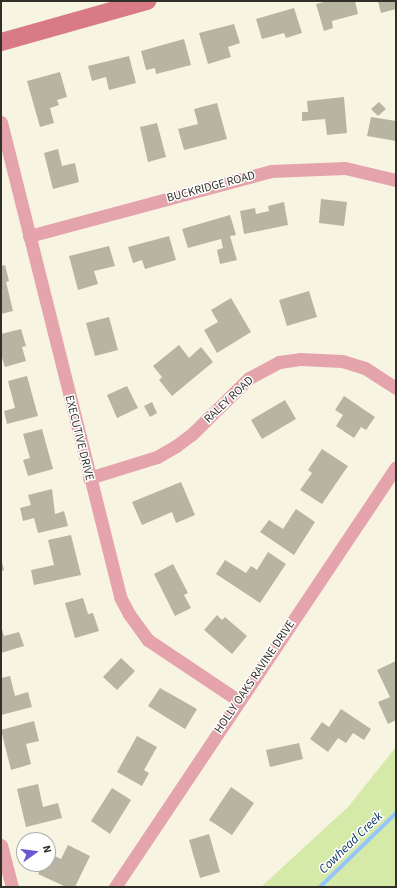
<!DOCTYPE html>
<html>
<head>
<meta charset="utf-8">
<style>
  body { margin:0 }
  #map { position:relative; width:397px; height:888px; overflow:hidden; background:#f8f4e2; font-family:"Source Sans 3",sans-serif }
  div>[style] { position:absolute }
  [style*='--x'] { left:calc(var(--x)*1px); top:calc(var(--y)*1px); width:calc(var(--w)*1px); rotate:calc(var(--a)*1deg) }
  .green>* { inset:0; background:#d5e9a8 }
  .stream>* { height:4px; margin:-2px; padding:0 2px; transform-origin:2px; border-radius:2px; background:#94c5fb }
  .building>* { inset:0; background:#b7b4a2 }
  .street>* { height:13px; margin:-6.5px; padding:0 6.5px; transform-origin:6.5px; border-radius:6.5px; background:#e5a3ab }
  .secondary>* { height:18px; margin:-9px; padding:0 9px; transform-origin:9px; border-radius:9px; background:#d97a87 }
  span { translate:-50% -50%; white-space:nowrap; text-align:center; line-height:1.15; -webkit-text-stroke:3px #fff; paint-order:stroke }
  .street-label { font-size:12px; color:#323129 }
  .water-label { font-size:13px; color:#0e3a64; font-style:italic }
  .frame { position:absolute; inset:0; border:2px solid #323129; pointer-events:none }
  .north { position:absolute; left:16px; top:832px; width:40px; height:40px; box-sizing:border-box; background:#fff; border:1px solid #adada9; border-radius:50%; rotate:76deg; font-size:11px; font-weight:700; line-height:16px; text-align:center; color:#323129 }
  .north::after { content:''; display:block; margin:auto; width:14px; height:18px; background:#6958d2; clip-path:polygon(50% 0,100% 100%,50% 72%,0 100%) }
</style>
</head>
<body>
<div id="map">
  <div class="green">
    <i style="clip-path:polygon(396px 747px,396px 887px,261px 887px,348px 807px)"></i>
  </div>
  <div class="stream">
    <i style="--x:320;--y:887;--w:106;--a:-44.2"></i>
  </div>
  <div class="building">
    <i style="clip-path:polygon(328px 1px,355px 1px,358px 14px,332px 21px,333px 28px,324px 31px,316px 4px)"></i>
    <i style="clip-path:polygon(378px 1px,396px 1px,396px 9px,381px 13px)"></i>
    <i style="clip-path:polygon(294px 8px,302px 33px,286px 38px,284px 33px,262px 39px,256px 19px)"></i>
    <i style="clip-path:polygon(234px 24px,240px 43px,228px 47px,231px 57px,208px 64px,199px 33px)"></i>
    <i style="clip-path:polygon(184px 39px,191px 65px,156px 74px,155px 68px,146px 70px,141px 51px)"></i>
    <i style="clip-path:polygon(129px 56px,136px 83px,109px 90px,106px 77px,92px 81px,88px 66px)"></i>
    <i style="clip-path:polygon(60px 72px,67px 97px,57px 100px,59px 105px,50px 108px,54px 123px,40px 127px,27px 81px)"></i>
    <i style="clip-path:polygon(344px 97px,347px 133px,327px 135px,325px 119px,302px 121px,302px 112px,308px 112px,307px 101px)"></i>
    <i style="clip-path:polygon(379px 102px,386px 109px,378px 116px,371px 109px)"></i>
    <i style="clip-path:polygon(217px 103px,227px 139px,184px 150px,178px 129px,198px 124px,194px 109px)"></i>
    <i style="clip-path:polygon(371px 117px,396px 121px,396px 141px,367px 136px)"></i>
    <i style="clip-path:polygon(157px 123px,166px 157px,148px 162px,140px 127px)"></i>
    <i style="clip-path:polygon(58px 149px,62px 166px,75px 163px,79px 182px,53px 189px,44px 153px)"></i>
    <i style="clip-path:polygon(321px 199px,347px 202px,344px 226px,319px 223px)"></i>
    <i style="clip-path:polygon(284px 202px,288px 225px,244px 234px,240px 211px,255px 208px,256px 214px,269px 211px,268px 206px)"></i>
    <i style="clip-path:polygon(230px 215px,236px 235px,230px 236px,237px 260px,220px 264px,217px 250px,223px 248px,221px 239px,188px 248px,182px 229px)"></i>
    <i style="clip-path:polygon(169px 236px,176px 260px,145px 269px,142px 260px,133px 263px,128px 247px)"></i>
    <i style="clip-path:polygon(109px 246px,115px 266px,94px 271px,98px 284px,78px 290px,69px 256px)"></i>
    <i style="clip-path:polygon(5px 265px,9px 281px,6px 282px,13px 311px,1px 314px,1px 266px)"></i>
    <i style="clip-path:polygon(309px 291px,317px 317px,287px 326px,279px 300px)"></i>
    <i style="clip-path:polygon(231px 298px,251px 332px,217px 353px,204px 330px,218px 322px,211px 310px)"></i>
    <i style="clip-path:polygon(109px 317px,118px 350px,95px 356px,86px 323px)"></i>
    <i style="clip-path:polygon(21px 329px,26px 346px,22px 347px,26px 361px,5px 367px,1px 355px,1px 334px)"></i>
    <i style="clip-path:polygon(179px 345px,189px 358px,201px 347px,213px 362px,172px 396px,159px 380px,162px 377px,153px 366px)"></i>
    <i style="clip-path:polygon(27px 376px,38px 416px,7px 424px,4px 411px,15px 408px,8px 381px)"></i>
    <i style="clip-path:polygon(127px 386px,138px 408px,117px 418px,107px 395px)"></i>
    <i style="clip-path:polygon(344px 396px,375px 417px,366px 430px,361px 427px,354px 438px,336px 426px,343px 415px,335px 410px)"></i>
    <i style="clip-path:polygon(285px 400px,296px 419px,262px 439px,251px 420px)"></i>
    <i style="clip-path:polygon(152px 402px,157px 413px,150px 417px,144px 406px)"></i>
    <i style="clip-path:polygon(42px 429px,53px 469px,28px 476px,23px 460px,30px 458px,23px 434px)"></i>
    <i style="clip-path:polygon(322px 449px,348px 466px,322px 504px,300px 490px,312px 473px,308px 470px)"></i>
    <i style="clip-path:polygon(181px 482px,195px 515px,176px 523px,172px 512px,142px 525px,132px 502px)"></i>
    <i style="clip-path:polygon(52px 489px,55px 514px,64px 511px,68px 526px,38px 533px,34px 518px,23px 521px,20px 508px,31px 505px,28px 495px)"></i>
    <i style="clip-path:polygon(296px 509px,315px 522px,294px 555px,260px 532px,269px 520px,283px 529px)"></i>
    <i style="clip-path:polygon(71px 535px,81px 575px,34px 585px,31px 570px,54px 565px,48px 540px)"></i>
    <i style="clip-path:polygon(268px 552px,286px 564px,260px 603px,216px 574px,225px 560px,246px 573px,251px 566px,257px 570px)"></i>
    <i style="clip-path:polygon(1px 559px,4px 570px,1px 571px)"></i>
    <i style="clip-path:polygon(173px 564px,188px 593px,184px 595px,191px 608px,175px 616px,154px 574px)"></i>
    <i style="clip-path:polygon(83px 598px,88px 614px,93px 613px,99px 631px,75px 638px,65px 603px)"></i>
    <i style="clip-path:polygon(217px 615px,222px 620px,225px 617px,247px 636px,232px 654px,204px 630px)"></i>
    <i style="clip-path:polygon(1px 626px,4px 636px,19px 632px,24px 646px,1px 653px)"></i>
    <i style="clip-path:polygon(121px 658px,135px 671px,117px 690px,103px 677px)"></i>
    <i style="clip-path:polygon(396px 661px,396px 720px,388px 724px,378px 702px,390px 697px,377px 670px)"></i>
    <i style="clip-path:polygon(10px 676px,15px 696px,28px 692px,32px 707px,1px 715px,1px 678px)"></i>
    <i style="clip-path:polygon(160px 688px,197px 709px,185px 729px,148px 706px)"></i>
    <i style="clip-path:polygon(341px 709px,371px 729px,364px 740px,353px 733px,346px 743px,338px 738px,328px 752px,310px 739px,322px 722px,329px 727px)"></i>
    <i style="clip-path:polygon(34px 721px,39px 741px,26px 744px,31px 764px,11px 770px,1px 730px)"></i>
    <i style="clip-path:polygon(137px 736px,157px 747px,144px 770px,149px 773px,142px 786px,117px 772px)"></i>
    <i style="clip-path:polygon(299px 743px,303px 759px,270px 767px,266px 750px)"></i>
    <i style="clip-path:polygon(38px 784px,43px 807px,58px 803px,62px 818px,26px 827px,17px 789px)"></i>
    <i style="clip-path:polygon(231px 787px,254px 803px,232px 835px,209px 820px)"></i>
    <i style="clip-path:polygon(112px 788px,131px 800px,110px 834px,91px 821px)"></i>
    <i style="clip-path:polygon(209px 834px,220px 872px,200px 878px,189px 840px)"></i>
    <i style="clip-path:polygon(68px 845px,90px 856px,75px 887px,66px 887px,38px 874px,43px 864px,48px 864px,48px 853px,61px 859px)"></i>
  </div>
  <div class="street">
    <i style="--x:1;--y:122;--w:490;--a:75.9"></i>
    <i style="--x:120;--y:597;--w:19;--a:62"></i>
    <i style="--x:129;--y:614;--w:32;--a:54"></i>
    <i style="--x:148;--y:640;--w:110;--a:33.8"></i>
    <i style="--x:29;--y:236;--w:251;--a:-15"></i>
    <i style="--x:271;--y:171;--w:74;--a:-2.3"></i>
    <i style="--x:345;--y:168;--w:52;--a:13.2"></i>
    <i style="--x:89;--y:478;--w:71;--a:-17.2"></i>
    <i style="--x:157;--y:457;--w:22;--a:-30"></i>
    <i style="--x:176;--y:446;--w:20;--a:-37"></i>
    <i style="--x:192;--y:434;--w:80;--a:-44.5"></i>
    <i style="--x:249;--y:378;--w:34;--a:-28"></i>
    <i style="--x:279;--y:362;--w:21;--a:-8"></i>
    <i style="--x:300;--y:359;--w:42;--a:2.7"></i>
    <i style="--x:342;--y:361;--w:24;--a:17"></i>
    <i style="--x:365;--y:368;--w:37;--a:33"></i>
    <i style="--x:1;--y:845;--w:43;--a:75.3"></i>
    <i style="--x:115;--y:887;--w:505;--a:-56.22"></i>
  </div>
  <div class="secondary">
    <i style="--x:1;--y:42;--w:152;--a:-15.7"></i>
  </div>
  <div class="street-label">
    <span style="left:211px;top:187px;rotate:-15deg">BUCKRIDGE ROAD</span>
    <span style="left:229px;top:400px;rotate:-43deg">RALEY ROAD</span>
    <span style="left:79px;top:438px;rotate:76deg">EXECUTIVE DRIVE</span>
    <span style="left:255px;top:677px;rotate:-56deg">HOLLY OAKS RAVINE DRIVE</span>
  </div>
  <div class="water-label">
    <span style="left:351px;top:843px;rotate:-44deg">Cowhead Creek</span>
  </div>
  <div class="frame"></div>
  <div class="north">N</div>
</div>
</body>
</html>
